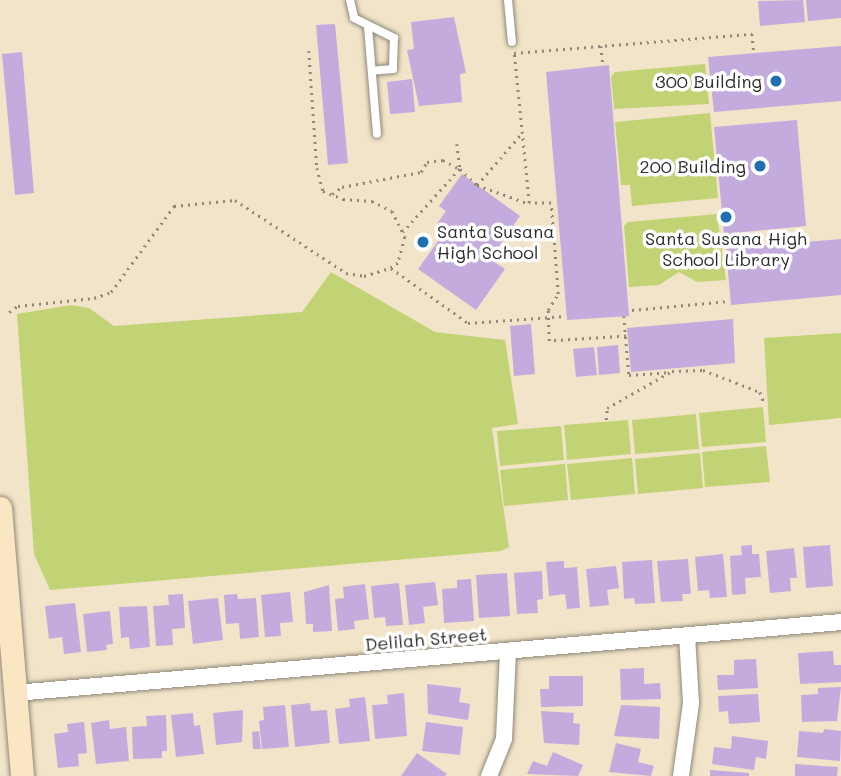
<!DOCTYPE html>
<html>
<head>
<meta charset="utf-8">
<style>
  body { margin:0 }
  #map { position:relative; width:841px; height:776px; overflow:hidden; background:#f2e4c8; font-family:Mali,sans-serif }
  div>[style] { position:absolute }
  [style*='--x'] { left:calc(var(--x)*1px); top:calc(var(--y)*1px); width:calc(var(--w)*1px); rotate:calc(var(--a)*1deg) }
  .green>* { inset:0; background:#c2d376 }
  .building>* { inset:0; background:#c3abdd }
  .path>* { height:2.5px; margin-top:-1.25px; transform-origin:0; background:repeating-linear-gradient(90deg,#8e887a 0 2px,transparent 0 7px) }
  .roads { filter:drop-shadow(0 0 2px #8e887a) drop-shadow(0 0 2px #8e887a) }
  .lane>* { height:8px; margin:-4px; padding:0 4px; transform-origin:4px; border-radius:4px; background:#fff }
  .street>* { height:16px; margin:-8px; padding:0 8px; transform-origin:8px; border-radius:8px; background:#fff }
  .secondary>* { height:23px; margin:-11.5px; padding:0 11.5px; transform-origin:11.5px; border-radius:11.5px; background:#fbe6c4 }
  .dots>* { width:19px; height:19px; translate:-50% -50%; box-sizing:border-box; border:4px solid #fff; border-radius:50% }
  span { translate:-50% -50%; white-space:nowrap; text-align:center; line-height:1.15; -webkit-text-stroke:7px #fff; paint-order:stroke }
  .poi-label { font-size:18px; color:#2b2b2b }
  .right { translate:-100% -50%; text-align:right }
  .left { translate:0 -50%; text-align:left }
  .street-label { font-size:18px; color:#2b2b2b }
</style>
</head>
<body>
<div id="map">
  <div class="green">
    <i style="clip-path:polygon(705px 64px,709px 104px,614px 109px,611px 77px,615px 72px)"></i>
    <i style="clip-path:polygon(710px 113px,718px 198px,632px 206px,630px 185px,621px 185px,615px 122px)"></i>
    <i style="clip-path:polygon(717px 214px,726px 280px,697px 282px,679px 272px,659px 285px,629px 287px,624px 226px,628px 222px)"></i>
    <i style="clip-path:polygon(331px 272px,435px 332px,505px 340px,518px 424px,492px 428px,509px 547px,501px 551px,50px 590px,34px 554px,17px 314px,71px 305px,89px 308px,114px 326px,302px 312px)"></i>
    <i style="clip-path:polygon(841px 333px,841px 418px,769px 425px,764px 338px)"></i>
    <i style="clip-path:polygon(763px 407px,766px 442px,702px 447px,699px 413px)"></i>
    <i style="clip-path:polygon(696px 414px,699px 449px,635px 454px,632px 420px)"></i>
    <i style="clip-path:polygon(628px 420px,631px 454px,567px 460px,564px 425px)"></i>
    <i style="clip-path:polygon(561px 426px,564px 460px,500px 466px,497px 431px)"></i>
    <i style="clip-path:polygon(766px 446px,770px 482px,705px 487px,702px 452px)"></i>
    <i style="clip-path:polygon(700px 453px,703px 488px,638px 494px,635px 459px)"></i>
    <i style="clip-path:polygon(632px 458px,635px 494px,571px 500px,567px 464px)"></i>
    <i style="clip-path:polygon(565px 464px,568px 500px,504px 506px,500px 470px)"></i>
  </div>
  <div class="building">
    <i style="clip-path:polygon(803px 0,805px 22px,760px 26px,758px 1px)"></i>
    <i style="clip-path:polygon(806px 0,841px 0,841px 18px,808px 21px)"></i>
    <i style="clip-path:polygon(454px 17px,466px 73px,460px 74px,462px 102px,419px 106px,407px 50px,414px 49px,411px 22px)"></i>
    <i style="clip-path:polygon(335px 24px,348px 163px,328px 165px,316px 25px)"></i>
    <i style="clip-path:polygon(841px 46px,841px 101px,714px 112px,708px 57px)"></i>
    <i style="clip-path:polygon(22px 52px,34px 193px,15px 195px,2px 54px)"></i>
    <i style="clip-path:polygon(609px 65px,629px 316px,567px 320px,546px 72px)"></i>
    <i style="clip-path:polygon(412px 79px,415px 112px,390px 114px,387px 82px)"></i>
    <i style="clip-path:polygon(797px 120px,806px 226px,724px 234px,714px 127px)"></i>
    <i style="clip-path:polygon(462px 174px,520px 216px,490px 259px,505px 269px,476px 310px,418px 269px,446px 230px,437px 224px,446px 211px,439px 206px)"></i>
    <i style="clip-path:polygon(841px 239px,841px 295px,731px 305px,726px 249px)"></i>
    <i style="clip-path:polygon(733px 319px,735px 363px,631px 372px,627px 328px)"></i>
    <i style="clip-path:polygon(531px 324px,535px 374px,514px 376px,510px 326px)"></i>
    <i style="clip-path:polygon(618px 345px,620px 373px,599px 375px,597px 347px)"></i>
    <i style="clip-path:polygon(594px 347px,597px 375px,576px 377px,573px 349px)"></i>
    <i style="clip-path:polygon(752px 545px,752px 554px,759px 554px,761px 577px,745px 578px,746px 594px,732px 595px,730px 556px,742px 555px,741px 546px)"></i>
    <i style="clip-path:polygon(830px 545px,833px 586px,806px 588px,803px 547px)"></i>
    <i style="clip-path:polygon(794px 548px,797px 578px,790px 578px,791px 591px,770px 593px,766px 551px)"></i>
    <i style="clip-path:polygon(723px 554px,727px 597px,710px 598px,709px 590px,698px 591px,695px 557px)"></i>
    <i style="clip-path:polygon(688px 559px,691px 594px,682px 594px,683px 601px,661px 602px,657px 561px)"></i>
    <i style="clip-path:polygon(652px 560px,655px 603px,635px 604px,634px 598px,624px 599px,622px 562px)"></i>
    <i style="clip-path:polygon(564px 561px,564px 568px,577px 567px,580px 608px,567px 609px,565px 594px,549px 596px,546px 562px)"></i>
    <i style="clip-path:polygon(616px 566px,619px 588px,607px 590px,609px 605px,590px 607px,586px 569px)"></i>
    <i style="clip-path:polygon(542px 571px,543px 599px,537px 600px,538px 613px,517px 614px,514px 573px)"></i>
    <i style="clip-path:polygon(507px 573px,510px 616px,479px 618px,476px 575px)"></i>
    <i style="clip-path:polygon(471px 579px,474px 621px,444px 623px,442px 589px,457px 588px,457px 580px)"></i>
    <i style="clip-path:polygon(435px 582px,438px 605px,423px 607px,425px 623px,409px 625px,405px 585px)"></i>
    <i style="clip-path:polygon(399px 583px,403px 625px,386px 626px,385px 617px,374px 618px,371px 586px)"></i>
    <i style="clip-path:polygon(365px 584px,369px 619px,354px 621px,355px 629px,338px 631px,335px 599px,344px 598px,343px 587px)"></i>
    <i style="clip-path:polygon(329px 585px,332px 631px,313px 632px,313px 624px,306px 624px,304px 592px)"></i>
    <i style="clip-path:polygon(290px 592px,293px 622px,280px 623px,281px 636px,265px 637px,261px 595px)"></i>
    <i style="clip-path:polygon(183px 594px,185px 628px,172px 629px,173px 645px,156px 646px,153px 606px,169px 605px,168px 595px)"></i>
    <i style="clip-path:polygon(237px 594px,238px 599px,256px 598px,259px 637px,240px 639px,239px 623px,226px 624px,224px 595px)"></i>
    <i style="clip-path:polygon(218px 598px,223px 640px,193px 644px,188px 601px)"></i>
    <i style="clip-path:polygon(75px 603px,81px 652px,64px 654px,62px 637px,49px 639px,45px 606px)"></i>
    <i style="clip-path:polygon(147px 606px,150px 647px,130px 649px,129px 637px,121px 638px,119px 607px)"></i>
    <i style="clip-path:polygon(110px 611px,113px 644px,106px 645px,107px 650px,87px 652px,83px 614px)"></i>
    <i style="clip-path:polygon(833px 651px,834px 665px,841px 665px,841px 682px,800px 684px,798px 653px)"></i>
    <i style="clip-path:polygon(756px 659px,758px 688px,718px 690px,717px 675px,734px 675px,734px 660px)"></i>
    <i style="clip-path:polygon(644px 668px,644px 684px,660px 683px,661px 699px,621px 700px,620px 669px)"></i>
    <i style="clip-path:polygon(549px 676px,583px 676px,583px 706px,541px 707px,540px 689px,549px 689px)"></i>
    <i style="clip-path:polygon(427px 684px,461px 688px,459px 702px,470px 704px,468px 720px,428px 714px)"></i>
    <i style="clip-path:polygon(841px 687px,837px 721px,802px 722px,801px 695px,818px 694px,818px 688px)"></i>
    <i style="clip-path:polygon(404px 693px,407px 736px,375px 739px,372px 705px,388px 704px,387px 695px)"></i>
    <i style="clip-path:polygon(758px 694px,760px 722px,729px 724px,728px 711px,719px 712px,718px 696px)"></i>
    <i style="clip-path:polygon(365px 697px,370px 741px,339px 744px,335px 709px,350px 707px,349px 699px)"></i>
    <i style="clip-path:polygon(310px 703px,311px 711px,327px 710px,330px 743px,295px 747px,291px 705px)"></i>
    <i style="clip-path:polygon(285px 705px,289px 747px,262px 749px,259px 721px,264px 720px,263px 707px)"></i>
    <i style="clip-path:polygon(621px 705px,660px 707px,659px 739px,614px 736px)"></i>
    <i style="clip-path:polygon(243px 710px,242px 742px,216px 745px,213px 713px)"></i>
    <i style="clip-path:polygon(541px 711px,574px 713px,573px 723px,580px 724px,579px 745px,544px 743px)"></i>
    <i style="clip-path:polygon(193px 713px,194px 726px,200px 725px,204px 754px,176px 757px,171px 715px)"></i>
    <i style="clip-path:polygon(166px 715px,167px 751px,162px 751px,162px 758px,133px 759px,132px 727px,147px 726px,146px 716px)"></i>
    <i style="clip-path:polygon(109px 720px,110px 729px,126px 727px,129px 761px,96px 764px,91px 723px)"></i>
    <i style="clip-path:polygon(84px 722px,87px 753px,78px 754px,79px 766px,58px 768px,54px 734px,68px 732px,67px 724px)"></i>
    <i style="clip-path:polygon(426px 722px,463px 727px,460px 755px,422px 751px)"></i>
    <i style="clip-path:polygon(824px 729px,841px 731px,840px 761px,797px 757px,799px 731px,823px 733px)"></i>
    <i style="clip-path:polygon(259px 731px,261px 749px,253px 749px,252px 732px)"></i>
    <i style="clip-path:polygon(732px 736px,768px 741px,766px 759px,756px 757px,754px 770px,712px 764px,714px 747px,731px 749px)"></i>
    <i style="clip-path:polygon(616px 743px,641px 749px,638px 762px,654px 766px,651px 776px,609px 772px)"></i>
    <i style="clip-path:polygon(553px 752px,583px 765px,578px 776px,527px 774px,533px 761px,547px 766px)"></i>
    <i style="clip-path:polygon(417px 753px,447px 774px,445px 776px,401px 776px)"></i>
    <i style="clip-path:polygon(795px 764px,838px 767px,837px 776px,795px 776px)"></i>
    <i style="clip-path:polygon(710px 770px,749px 773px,749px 776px,710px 776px)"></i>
  </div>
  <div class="path">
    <i style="--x:601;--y:46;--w:20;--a:84"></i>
    <i style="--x:309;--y:51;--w:117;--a:86.1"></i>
    <i style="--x:317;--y:168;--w:24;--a:75"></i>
    <i style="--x:323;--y:191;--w:22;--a:22"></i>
    <i style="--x:343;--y:199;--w:29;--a:4"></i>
    <i style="--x:372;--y:201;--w:22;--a:27"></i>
    <i style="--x:392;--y:211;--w:29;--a:63"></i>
    <i style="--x:405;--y:237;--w:27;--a:105"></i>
    <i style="--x:398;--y:263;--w:9;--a:144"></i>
    <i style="--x:391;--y:268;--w:95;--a:35.5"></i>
    <i style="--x:468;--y:323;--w:97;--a:-4.1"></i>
    <i style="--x:457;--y:144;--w:25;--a:83"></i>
    <i style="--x:460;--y:169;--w:23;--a:43"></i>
    <i style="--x:477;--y:185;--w:53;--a:19.8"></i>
    <i style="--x:477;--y:185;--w:69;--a:-49.1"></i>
    <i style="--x:332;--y:194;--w:12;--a:-35"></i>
    <i style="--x:342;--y:187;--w:80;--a:-10.8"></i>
    <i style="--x:421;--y:172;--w:12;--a:-59"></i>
    <i style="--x:427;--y:162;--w:16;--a:-7"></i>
    <i style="--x:443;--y:160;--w:19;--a:28"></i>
    <i style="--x:460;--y:169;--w:85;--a:132.1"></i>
    <i style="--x:632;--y:310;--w:97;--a:-5.3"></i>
    <i style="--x:9;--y:312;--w:11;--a:-34"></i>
    <i style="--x:18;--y:306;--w:76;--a:-6"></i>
    <i style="--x:94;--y:298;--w:18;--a:-19"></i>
    <i style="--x:111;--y:292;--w:107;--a:-53.8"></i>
    <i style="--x:174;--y:206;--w:61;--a:-5.6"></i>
    <i style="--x:235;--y:200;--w:133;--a:33.3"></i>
    <i style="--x:346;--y:273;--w:18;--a:9"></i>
    <i style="--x:364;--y:276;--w:28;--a:-17"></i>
    <i style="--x:624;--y:316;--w:59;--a:85.2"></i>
    <i style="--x:629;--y:375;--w:39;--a:-4"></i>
    <i style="--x:626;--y:336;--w:77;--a:176.3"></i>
    <i style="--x:549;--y:341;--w:31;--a:-92"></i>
    <i style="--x:548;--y:310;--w:19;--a:-58"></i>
    <i style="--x:558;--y:294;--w:91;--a:-94.4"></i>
    <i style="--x:551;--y:203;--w:22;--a:180"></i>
    <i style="--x:529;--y:203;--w:151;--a:-95.7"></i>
    <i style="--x:514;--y:53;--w:239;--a:-4.6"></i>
    <i style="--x:752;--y:34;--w:19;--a:84"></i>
    <i style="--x:606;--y:420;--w:12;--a:-85"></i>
    <i style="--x:607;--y:408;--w:75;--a:-29.6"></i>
    <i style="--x:672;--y:371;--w:31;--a:-2"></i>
    <i style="--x:703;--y:370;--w:61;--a:21.1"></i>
    <i style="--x:760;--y:392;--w:14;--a:69"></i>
  </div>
  <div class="roads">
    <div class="lane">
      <i style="--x:350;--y:0;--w:18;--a:77"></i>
      <i style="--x:354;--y:18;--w:45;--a:26.6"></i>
      <i style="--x:394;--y:38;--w:31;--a:92"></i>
      <i style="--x:393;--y:69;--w:21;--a:175"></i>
      <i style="--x:508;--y:0;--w:42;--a:84.6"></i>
      <i style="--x:368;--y:27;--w:107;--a:85.2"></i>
    </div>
    <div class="street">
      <i style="--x:15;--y:693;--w:829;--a:-4.91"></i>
      <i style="--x:489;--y:776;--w:40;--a:-68"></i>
      <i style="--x:504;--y:739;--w:88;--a:-87.4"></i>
      <i style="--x:681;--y:776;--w:74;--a:-82.2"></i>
      <i style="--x:691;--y:703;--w:67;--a:-93.4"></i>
    </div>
    <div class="secondary">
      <i style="--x:0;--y:508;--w:269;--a:85.3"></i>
    </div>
  </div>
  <div class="dots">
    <i style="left:776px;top:81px;background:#1f6fb2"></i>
    <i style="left:760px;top:166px;background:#1f6fb2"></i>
    <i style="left:726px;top:217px;background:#1f6fb2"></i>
    <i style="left:423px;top:242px;background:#1f6fb2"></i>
  </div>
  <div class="poi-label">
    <span class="right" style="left:762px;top:81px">300 Building</span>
    <span class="right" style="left:746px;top:166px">200 Building</span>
    <span class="left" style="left:437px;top:242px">Santa Susana<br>High School</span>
    <span style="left:726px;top:249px">Santa Susana High<br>School Library</span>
  </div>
  <div class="street-label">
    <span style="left:426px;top:639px;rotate:-5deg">Delilah Street</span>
  </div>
</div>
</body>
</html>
